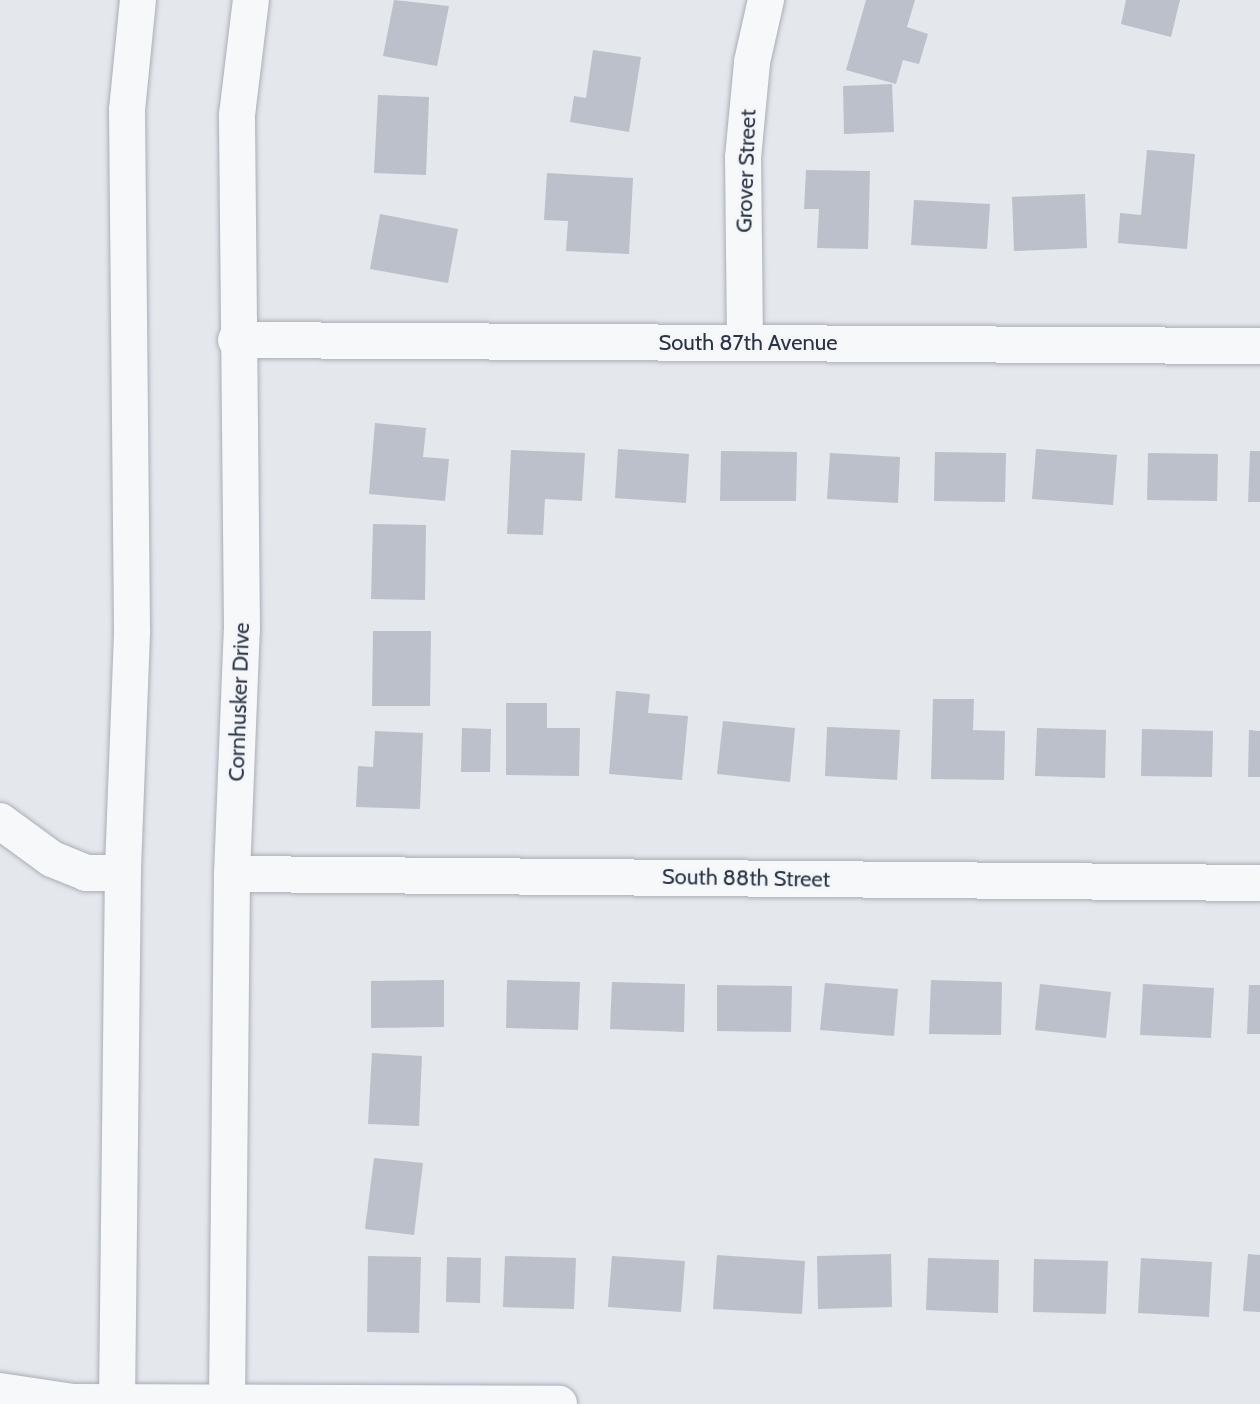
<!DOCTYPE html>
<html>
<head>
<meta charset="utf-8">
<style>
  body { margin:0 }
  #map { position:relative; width:1260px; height:1404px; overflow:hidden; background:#e4e7ec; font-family:Cabin,sans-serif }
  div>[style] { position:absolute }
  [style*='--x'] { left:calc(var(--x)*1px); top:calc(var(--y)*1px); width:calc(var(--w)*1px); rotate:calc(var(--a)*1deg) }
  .building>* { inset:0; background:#bbc0ca }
  .roads { filter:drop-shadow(0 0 2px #a9aeb7) drop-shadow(0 0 2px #a9aeb7) }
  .minor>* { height:36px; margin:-18px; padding:0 18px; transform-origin:18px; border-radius:18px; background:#f7f8fa }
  span { translate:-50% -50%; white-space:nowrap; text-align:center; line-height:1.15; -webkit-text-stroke:6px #f4f6f9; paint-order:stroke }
  .street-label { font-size:22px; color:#2b3445 }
</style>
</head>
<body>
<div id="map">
  <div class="building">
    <i style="clip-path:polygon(394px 0,449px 6px,437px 66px,383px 56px)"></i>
    <i style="clip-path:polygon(866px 0,915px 0,907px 27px,928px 34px,919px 64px,903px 60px,896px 84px,846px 70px)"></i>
    <i style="clip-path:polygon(1126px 0,1180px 0,1171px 37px,1121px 24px)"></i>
    <i style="clip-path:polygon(593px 50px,641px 57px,629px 132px,570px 122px,574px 96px,586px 98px)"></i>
    <i style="clip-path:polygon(892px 84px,894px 132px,844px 134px,843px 86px)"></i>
    <i style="clip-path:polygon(378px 95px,429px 97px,426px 175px,374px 173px)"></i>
    <i style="clip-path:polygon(1147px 150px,1195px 154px,1187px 249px,1118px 243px,1120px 213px,1141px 215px)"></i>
    <i style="clip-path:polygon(806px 170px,870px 171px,868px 249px,817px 248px,819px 209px,804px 209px)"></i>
    <i style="clip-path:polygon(547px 173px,633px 178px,629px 254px,566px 251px,568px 221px,544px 220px)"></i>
    <i style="clip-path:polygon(1085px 194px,1087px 248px,1014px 251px,1012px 197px)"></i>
    <i style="clip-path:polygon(914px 200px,990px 204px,987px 249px,911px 245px)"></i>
    <i style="clip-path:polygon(380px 214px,458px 229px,448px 283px,370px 269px)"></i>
    <i style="clip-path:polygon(375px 423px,426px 428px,423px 457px,449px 459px,445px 501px,369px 494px)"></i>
    <i style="clip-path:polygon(618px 449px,689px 454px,686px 503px,615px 498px)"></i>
    <i style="clip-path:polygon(1036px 449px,1117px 455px,1113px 505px,1032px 499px)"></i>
    <i style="clip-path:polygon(511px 450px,585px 453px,582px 501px,545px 499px,543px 535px,507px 534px)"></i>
    <i style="clip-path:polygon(721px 451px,797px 452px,796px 501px,720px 501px)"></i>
    <i style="clip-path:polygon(1250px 451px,1260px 451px,1260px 502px,1248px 502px)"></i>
    <i style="clip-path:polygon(935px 452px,1006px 453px,1005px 502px,934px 501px)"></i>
    <i style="clip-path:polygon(830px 453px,900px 457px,898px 503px,827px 499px)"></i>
    <i style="clip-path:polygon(1148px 453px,1218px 454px,1217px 501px,1147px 500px)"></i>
    <i style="clip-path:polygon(373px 524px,426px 525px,425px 600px,371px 599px)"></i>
    <i style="clip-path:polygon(373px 631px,431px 631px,430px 706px,372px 706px)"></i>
    <i style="clip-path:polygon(616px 691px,650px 694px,648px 713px,688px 716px,682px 780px,609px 774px)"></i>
    <i style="clip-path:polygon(933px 699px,974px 699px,973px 730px,1005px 731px,1004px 780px,931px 779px)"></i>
    <i style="clip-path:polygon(506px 703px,547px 703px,547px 728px,580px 728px,579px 776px,506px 775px)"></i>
    <i style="clip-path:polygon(723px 721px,795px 728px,790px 782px,717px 774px)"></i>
    <i style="clip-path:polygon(827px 727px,900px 730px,897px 780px,825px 776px)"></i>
    <i style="clip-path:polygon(462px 728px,491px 729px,490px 772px,461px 772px)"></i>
    <i style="clip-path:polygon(1037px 728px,1106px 730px,1105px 778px,1035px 776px)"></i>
    <i style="clip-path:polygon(1142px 729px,1213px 731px,1212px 777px,1141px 776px)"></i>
    <i style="clip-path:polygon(1249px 730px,1260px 731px,1260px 777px,1248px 777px)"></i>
    <i style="clip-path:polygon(375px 731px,423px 733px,420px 809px,356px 807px,358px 766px,373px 767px)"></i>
    <i style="clip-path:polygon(444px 980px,444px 1027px,371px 1028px,371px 981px)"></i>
    <i style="clip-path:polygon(507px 980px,580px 982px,578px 1030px,506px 1028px)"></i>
    <i style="clip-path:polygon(931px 980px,1002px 982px,1001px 1035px,929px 1034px)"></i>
    <i style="clip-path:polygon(612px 982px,685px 984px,684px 1032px,610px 1029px)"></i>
    <i style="clip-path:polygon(825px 983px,898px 989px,894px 1036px,820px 1030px)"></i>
    <i style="clip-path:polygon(1040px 984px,1111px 992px,1106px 1038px,1035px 1030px)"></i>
    <i style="clip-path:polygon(1143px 984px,1214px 988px,1211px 1038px,1140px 1035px)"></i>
    <i style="clip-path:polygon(717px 985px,792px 986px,791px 1032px,717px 1031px)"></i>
    <i style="clip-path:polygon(1249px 985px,1260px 985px,1260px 1034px,1247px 1034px)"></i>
    <i style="clip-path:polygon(372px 1053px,422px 1056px,419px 1126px,368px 1124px)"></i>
    <i style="clip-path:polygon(374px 1158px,423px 1163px,414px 1235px,365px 1229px)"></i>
    <i style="clip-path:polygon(891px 1254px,892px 1307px,818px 1309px,817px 1256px)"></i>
    <i style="clip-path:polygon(1248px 1254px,1260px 1255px,1260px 1312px,1243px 1311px)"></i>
    <i style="clip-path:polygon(717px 1255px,805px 1261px,802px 1314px,713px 1309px)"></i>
    <i style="clip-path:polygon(368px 1256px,421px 1257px,419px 1333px,367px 1332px)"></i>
    <i style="clip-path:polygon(505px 1256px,576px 1258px,574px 1309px,503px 1307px)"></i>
    <i style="clip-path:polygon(612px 1256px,685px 1261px,681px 1312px,608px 1307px)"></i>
    <i style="clip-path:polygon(447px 1257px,481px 1258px,480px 1303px,446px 1302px)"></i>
    <i style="clip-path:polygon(928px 1258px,999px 1260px,998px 1313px,926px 1310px)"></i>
    <i style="clip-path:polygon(1141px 1258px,1212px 1262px,1209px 1317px,1138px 1313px)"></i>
    <i style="clip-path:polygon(1034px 1259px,1108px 1261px,1106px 1314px,1033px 1312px)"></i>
  </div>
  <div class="roads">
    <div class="minor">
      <i style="--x:236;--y:340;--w:1024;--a:0.34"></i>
      <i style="--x:745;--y:343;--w:185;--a:-90.6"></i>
      <i style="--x:743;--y:158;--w:96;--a:-84.6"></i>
      <i style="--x:752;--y:62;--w:64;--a:-77.3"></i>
      <i style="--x:0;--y:821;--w:64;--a:36.2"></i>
      <i style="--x:52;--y:859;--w:37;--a:22"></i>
      <i style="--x:86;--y:873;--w:37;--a:0"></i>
      <i style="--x:232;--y:874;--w:1028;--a:0.5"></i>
      <i style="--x:0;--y:1391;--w:74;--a:8.6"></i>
      <i style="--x:73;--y:1402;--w:486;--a:0.2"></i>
      <i style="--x:117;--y:1404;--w:536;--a:-89.36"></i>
      <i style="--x:123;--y:868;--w:239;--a:-87.8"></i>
      <i style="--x:132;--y:629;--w:519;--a:-90.55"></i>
      <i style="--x:127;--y:110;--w:111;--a:-84.3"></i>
      <i style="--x:227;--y:1404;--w:530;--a:-89.46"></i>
      <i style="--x:232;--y:874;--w:244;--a:-87.7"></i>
      <i style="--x:242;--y:630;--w:515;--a:-90.56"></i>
      <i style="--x:237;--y:115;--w:116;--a:-83.1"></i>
    </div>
  </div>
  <div class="street-label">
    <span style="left:746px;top:171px;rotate:-88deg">Grover Street</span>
    <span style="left:748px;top:343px">South 87th Avenue</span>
    <span style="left:239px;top:702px;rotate:-88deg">Cornhusker Drive</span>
    <span style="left:746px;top:878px;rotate:1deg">South 88th Street</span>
  </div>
</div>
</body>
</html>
